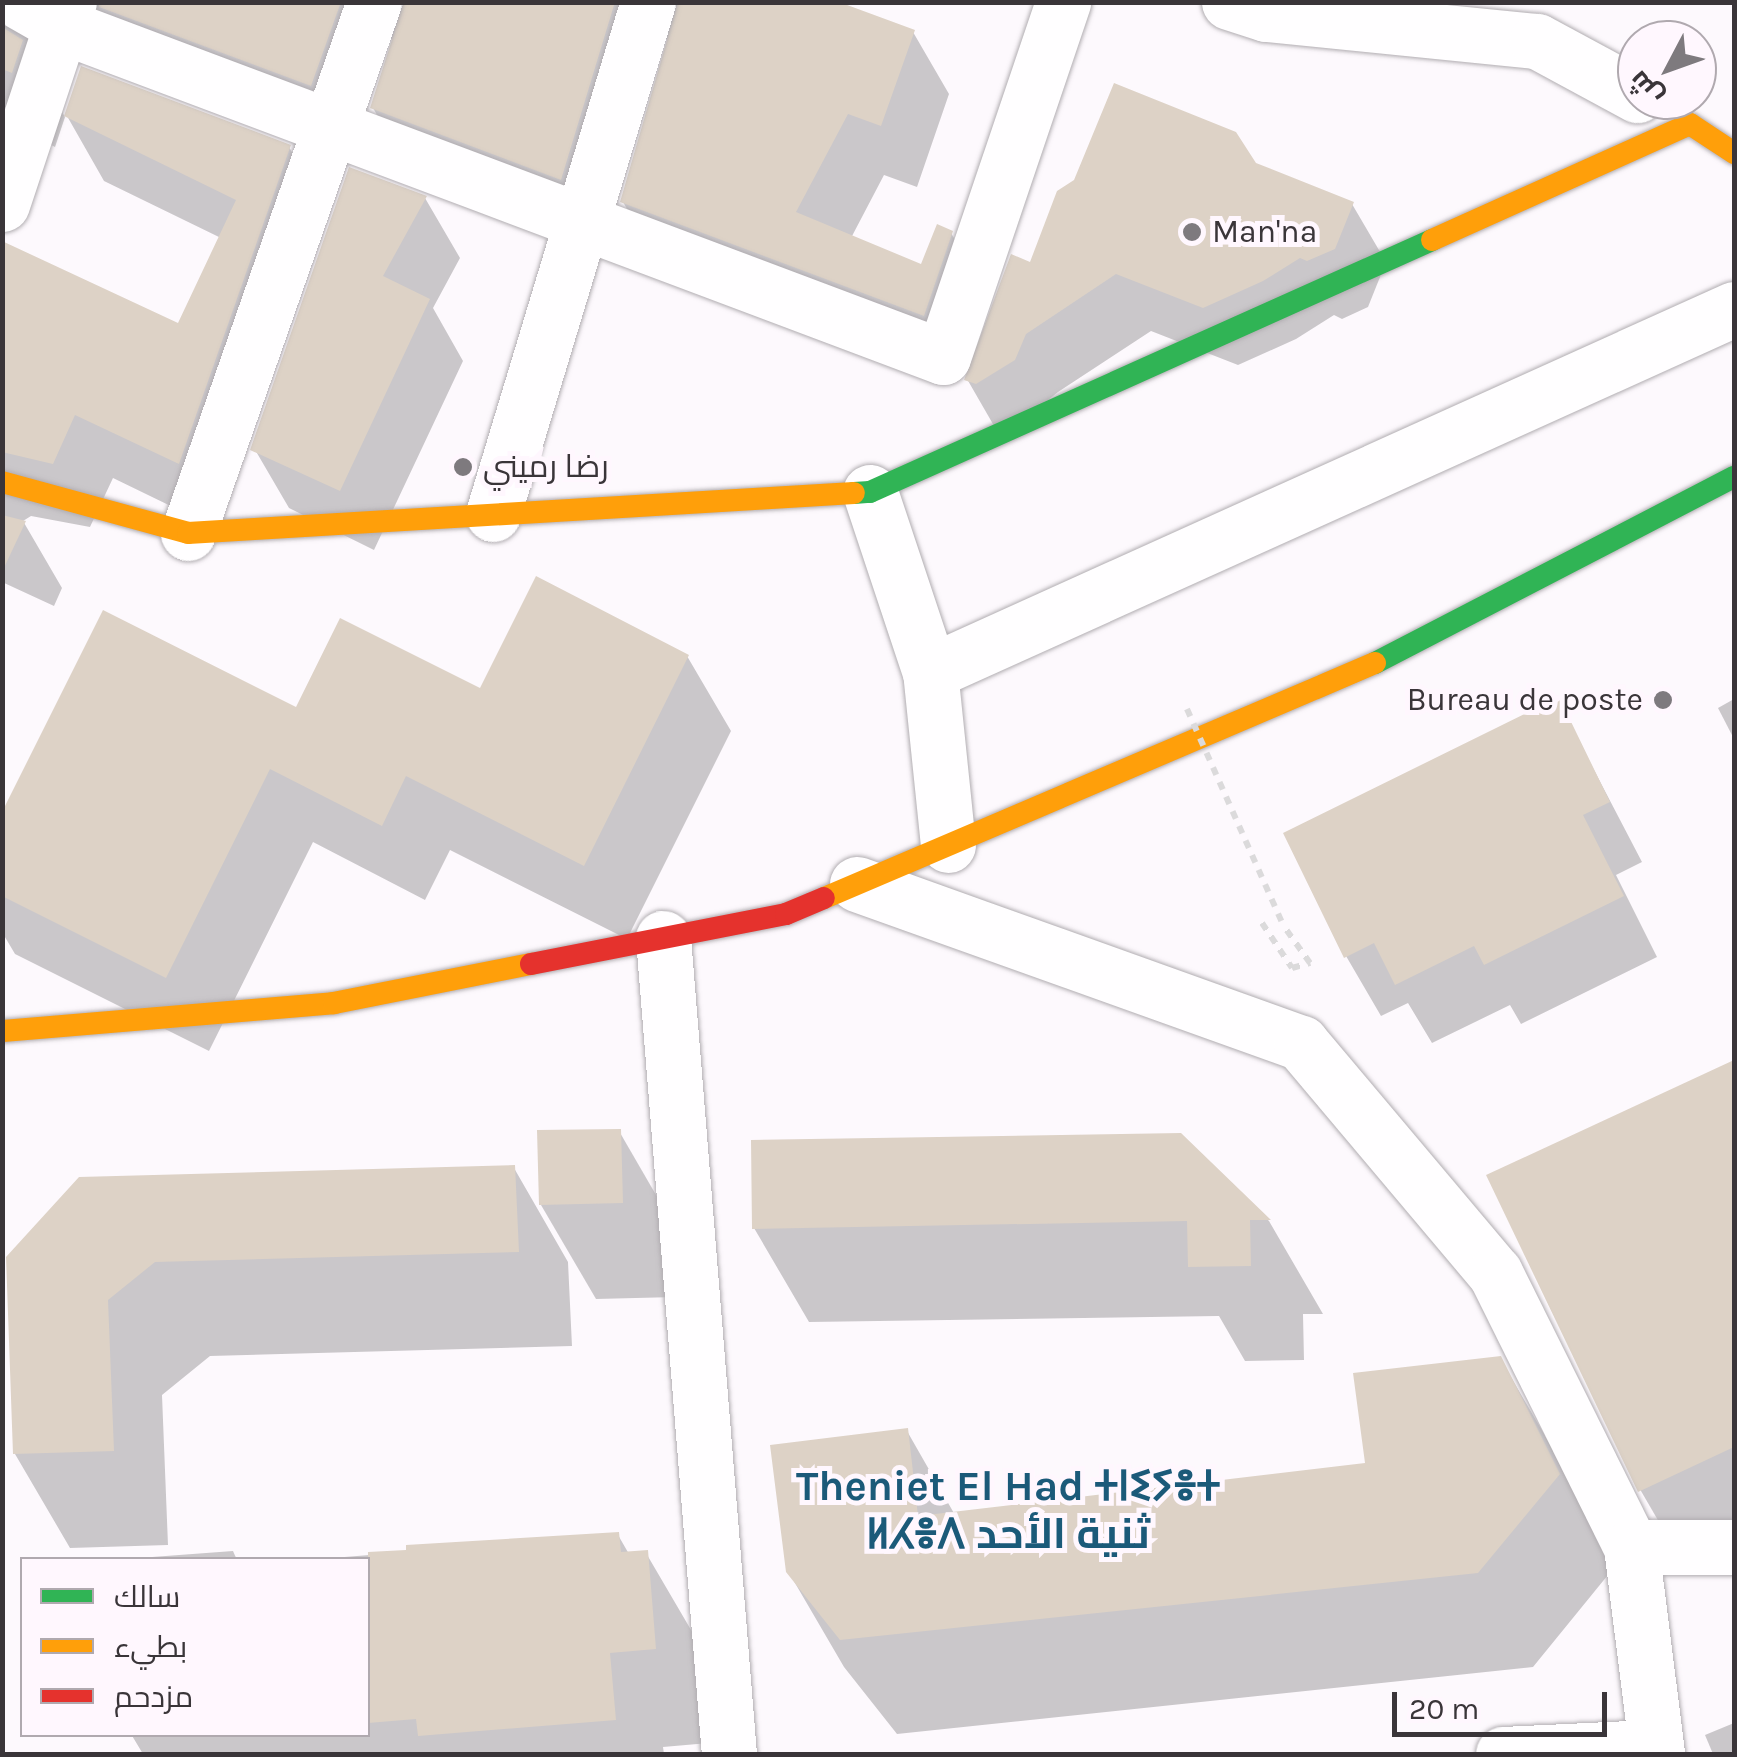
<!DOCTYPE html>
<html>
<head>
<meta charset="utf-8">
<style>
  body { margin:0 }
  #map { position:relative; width:1737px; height:1757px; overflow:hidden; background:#fdf9fd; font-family:Karla,Cairo,"Noto Sans Tifinagh",sans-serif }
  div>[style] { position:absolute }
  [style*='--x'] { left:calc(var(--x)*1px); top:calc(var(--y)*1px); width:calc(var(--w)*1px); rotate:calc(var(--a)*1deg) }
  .shadow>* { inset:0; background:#0003 }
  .building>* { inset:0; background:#ddd2c6 }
  .path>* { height:6px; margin-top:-3px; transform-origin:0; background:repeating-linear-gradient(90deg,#dbdadb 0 8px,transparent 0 16px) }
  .roads { filter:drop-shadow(0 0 2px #b1adb1) drop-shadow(0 0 2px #b1adb1) }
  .street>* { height:55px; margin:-27.5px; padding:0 27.5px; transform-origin:27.5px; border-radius:27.5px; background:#fffeff }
  .fast>* { height:22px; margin:-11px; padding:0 11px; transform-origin:11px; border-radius:11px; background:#30b455 }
  .slow>* { height:22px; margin:-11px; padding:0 11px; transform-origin:11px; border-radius:11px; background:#ff9f0a }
  .jam>* { height:22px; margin:-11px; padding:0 11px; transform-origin:11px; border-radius:11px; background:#e5322d }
  .path-bridge>* { height:6px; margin-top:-3px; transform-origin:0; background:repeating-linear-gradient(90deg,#dbdadb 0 8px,transparent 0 16px) }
  .dots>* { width:28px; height:28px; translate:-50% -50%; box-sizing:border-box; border:5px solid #fff7fe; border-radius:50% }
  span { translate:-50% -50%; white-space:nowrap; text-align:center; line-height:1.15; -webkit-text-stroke:10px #fff7fe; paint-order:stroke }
  .poi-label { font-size:32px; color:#3a3539 }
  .left { translate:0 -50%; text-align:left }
  .right { translate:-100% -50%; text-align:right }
  .district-label { font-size:42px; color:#1b5a79; font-weight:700 }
  .frame { position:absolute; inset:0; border:5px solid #3a3539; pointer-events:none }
  .legend { position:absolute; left:20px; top:1557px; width:350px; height:180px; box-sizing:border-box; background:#fff7fe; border:2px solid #b0a9af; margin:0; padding:12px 18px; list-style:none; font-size:30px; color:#3a3539 }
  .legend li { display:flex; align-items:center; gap:20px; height:50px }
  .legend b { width:50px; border:2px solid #b0a9af }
  .north { position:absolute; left:1617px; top:20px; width:100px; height:100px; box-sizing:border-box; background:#fff7fe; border:2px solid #b0a9af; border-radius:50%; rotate:229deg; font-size:28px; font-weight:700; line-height:40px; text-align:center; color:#3a3539 }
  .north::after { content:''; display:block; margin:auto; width:35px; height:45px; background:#7e7a7e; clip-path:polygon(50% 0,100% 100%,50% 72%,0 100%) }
  .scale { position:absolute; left:1392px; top:1692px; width:215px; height:45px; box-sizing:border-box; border:5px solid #3a3539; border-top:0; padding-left:12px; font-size:30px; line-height:35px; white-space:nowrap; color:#3a3539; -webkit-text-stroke:8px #fff7fe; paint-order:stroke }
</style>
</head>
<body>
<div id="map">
  <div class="shadow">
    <i style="clip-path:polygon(2px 2px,831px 2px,913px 32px,949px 94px,917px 187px,884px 175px,851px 238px,922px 267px,951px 233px,987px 295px,959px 377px,659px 264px,623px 202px,673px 36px,663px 41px,597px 241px,409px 170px,373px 108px,398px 36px,388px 41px,347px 147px,119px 36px,27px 52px,65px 117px,55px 147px,46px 142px,20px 96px,2px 110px)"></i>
    <i style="clip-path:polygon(67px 116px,289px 147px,326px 212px,216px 528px,113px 478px,90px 527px,31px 516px,23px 521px,62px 588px,54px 606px,2px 582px,2px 262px,179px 326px,221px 238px,104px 181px)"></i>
    <i style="clip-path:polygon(1255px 165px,1352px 204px,1386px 262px,1368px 307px,1342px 319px,1334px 315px,1296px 339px,1238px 365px,1151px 331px,1058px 392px,1001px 438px,967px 379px,1031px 265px)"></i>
    <i style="clip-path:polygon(425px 198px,460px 258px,433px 308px,463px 361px,374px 550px,289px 508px,254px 448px)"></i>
    <i style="clip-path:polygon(687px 656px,731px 731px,627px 939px,450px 850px,425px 900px,313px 842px,209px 1051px,15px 954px,2px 932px,2px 818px,297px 711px,481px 691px)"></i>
    <i style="clip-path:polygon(1734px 699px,1734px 739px,1718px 708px)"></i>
    <i style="clip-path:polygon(1558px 701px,1642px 862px,1616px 875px,1657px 957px,1521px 1024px,1510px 1005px,1432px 1043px,1408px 1003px,1381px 1016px,1346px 956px)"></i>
    <i style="clip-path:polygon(1734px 1062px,1734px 1542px,1684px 1565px,1641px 1491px,1489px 1176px)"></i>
    <i style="clip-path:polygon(619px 1131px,674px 1226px,676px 1297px,596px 1299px,541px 1205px)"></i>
    <i style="clip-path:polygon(1180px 1136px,1269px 1221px,1323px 1314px,1303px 1314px,1304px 1360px,1245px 1361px,1219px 1316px,809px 1322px,754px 1228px)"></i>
    <i style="clip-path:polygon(514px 1168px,568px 1262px,572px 1346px,210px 1356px,162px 1395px,168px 1545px,70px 1548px,15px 1454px,8px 1258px)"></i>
    <i style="clip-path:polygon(1500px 1358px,1555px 1453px,1612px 1570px,1533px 1667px,897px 1734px,844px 1667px,788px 1571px,907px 1431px,955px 1515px,1367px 1465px)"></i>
    <i style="clip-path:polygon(618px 1535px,629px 1554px,646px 1553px,701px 1647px,709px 1743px,663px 1747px,664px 1754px,143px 1754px,131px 1734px,368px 1734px,368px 1560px,307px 1560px)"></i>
    <i style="clip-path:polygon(233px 1551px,237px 1560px,125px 1560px,125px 1559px)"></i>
    <i style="clip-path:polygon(1734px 1723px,1734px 1754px,1713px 1754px,1705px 1735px)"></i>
  </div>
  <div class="building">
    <i style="clip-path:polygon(99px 2px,341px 2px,311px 86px,99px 7px)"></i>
    <i style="clip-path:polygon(404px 2px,615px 2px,561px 180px,370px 108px)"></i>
    <i style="clip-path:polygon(678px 2px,839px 2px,915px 30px,881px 126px,848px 114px,796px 212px,921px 264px,937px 224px,953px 231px,924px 316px,620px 202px)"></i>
    <i style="clip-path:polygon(2px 27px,23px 40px,12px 73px,2px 69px)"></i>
    <i style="clip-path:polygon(81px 66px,291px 145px,179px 464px,75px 415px,53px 464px,2px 452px,2px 241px,178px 323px,236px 200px,64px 116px)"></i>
    <i style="clip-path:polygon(1114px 83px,1236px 132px,1256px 163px,1354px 202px,1335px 249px,1307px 261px,1300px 258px,1263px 281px,1203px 308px,1116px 274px,1026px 334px,1015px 360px,976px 384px,964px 380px,1011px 254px,1030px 262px,1057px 191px,1074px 180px)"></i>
    <i style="clip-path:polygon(349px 167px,427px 196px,383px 276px,430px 299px,340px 491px,250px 450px)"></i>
    <i style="clip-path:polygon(2px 515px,26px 521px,2px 572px)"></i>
    <i style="clip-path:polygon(536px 576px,689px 655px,584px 866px,406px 776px,382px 826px,270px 769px,166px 978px,2px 896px,2px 812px,103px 610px,296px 707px,340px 618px,480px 688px)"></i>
    <i style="clip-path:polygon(1559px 697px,1610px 802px,1583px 815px,1624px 896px,1484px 965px,1474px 946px,1395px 985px,1374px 943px,1344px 958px,1283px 833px)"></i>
    <i style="clip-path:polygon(1734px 1060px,1734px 1447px,1638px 1492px,1486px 1175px)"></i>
    <i style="clip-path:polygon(621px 1129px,623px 1203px,539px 1205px,537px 1130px)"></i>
    <i style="clip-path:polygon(1181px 1133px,1271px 1220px,1250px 1220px,1251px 1266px,1188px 1267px,1187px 1221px,752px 1229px,751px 1140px)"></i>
    <i style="clip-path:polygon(515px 1165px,519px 1252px,155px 1262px,108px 1300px,114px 1451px,13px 1454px,6px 1257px,79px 1177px)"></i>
    <i style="clip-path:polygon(1501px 1356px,1560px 1474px,1478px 1573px,840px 1640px,786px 1572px,770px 1445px,908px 1428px,918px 1516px,1365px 1463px,1353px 1373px)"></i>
    <i style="clip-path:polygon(619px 1532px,621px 1552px,648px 1550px,656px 1649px,610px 1653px,616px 1720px,418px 1736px,416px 1719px,368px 1723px,368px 1552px,406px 1550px,406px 1545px)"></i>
  </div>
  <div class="path">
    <i style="--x:1262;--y:923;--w:54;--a:56.3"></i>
    <i style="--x:1292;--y:968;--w:19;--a:-16"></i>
    <i style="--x:1310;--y:963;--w:47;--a:-125.4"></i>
  </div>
  <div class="roads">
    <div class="street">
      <i style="--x:20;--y:2;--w:48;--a:29.7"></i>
      <i style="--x:62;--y:26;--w:941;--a:20.59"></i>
      <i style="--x:943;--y:357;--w:375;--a:-71.3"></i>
      <i style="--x:1229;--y:2;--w:39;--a:18"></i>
      <i style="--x:1266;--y:14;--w:272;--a:5.7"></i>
      <i style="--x:1537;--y:41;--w:114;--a:28.4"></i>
      <i style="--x:2;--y:204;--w:213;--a:-71.7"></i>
      <i style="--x:870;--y:492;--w:190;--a:71.6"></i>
      <i style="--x:493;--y:514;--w:535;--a:-73.16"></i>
      <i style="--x:188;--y:533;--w:563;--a:-70.7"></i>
      <i style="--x:948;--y:845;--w:174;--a:-95.9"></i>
      <i style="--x:930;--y:672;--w:882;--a:-24.3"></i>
      <i style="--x:857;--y:884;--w:472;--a:19.7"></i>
      <i style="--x:1301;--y:1043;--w:301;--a:49.9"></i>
      <i style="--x:1495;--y:1273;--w:306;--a:63.6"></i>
      <i style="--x:1631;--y:1547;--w:209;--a:82.8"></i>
      <i style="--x:663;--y:938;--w:819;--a:85.38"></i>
      <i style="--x:1631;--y:1547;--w:103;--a:0"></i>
      <i style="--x:1503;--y:1754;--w:151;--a:-2.7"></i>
    </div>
    <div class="fast">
      <i style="--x:854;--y:493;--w:16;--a:-4"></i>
      <i style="--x:870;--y:492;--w:616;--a:-24.15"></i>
      <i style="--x:1375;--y:663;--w:404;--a:-27.4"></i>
    </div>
    <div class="slow">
      <i style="--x:1432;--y:240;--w:283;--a:-24.2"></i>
      <i style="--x:1690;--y:124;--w:53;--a:33.4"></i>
      <i style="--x:2;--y:482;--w:193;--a:15.3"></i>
      <i style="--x:188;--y:533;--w:667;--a:-3.44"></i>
      <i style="--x:824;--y:898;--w:599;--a:-23.1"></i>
      <i style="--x:2;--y:1031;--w:333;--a:-4.8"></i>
      <i style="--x:334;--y:1003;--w:201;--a:-11.2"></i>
    </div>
    <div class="jam">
      <i style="--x:531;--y:964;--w:260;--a:-11.1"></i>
      <i style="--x:786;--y:914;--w:41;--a:-22.8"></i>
    </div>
  </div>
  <div class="path-bridge">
    <i style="--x:1187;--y:709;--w:236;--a:66"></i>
  </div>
  <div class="dots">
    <i style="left:1192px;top:232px;background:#7e7a7e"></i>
    <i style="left:463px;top:467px;background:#7e7a7e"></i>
    <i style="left:1663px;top:700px;background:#7e7a7e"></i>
  </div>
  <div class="poi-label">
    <span class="left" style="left:1212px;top:232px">Man'na</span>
    <span class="left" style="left:483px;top:467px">رضا رميني</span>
    <span class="right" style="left:1643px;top:700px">Bureau de poste</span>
  </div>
  <div class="district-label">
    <span style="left:1008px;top:1510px">Theniet El Had ⵜⵏⵉⵢⴻⵜ<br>ⵍⵃⴻⴷ ثنية الأحد</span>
  </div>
  <div class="frame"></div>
  <ul class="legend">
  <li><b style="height:12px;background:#30b455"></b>سالك</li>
  <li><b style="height:12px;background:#ff9f0a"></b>بطيء</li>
  <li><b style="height:12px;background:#e5322d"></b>مزدحم</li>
  </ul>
  <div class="north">ش</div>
  <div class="scale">20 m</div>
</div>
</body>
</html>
